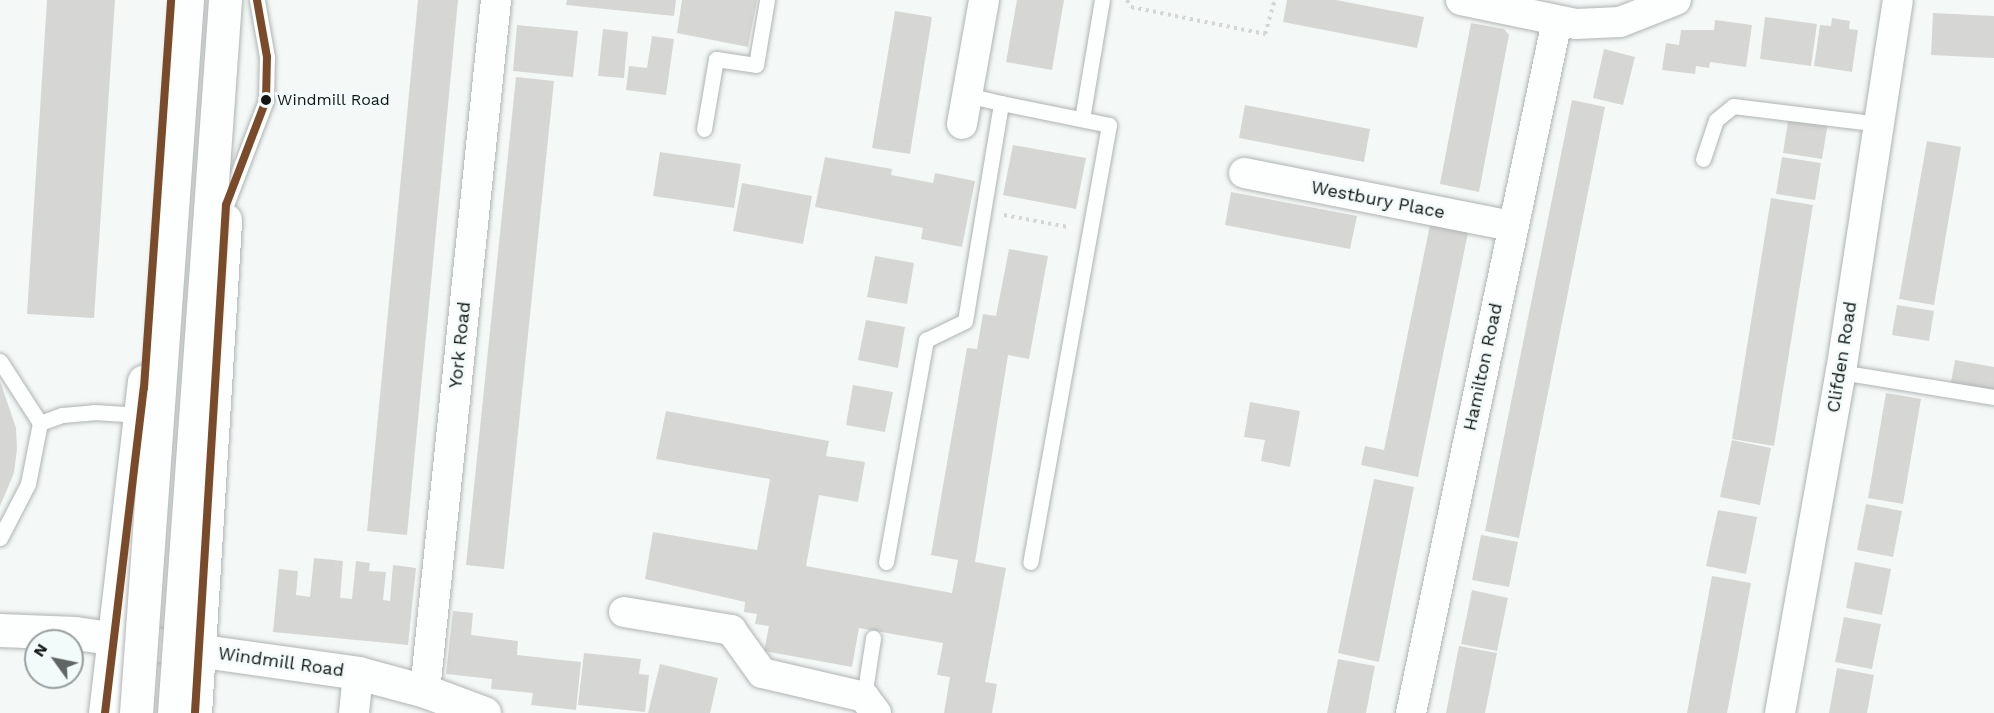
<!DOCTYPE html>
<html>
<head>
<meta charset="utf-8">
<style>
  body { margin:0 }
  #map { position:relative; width:1994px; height:713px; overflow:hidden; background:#f4f9f8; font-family:"Work Sans",sans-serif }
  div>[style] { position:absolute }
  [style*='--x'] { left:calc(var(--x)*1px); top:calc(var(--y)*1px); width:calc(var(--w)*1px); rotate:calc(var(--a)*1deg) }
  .building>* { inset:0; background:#d6d6d5 }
  .path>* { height:4px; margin-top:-2px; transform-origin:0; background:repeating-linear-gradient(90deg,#d4d5d5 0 3px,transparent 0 7.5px) }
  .roads { filter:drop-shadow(0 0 2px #afb3b2) drop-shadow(0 0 2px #afb3b2) }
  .service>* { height:15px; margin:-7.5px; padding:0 7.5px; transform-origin:7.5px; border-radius:7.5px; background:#fdfefe }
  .minor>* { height:30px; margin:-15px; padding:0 15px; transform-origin:15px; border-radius:15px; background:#fdfefe }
  .secondary>* { height:33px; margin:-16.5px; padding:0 16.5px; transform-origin:16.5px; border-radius:16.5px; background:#fdfefe }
  .trunk>* { height:33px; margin:-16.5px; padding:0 16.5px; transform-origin:16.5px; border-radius:16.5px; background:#fdfefe }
  .bridges { filter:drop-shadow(0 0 2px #afb3b2) drop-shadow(0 0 2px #afb3b2) }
  .motorway-bridge>* { height:33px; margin:-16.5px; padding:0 16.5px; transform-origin:16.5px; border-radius:16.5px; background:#fdfefe }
  .bus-1>* { height:8px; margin:-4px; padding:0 4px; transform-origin:4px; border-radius:4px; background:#7a4b2a }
  .dots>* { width:16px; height:16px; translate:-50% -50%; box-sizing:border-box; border:3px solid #f2fbf9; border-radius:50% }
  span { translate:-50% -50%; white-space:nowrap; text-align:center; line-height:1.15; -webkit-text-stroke:5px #f2fbf9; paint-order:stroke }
  .bus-label { font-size:16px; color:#121514 }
  .left { translate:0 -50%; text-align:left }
  .street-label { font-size:18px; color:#121514 }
  .north { position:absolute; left:24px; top:629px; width:60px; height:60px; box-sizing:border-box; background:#f2fbf9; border:2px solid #989f9d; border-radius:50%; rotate:303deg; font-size:16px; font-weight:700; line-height:24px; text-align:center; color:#121514 }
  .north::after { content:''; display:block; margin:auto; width:21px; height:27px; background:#616564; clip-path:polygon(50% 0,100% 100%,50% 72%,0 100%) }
</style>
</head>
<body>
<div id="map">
  <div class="building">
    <i style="clip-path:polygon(47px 0,115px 0,94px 318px,27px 314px)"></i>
    <i style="clip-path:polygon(418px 0,458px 0,407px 535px,367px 531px)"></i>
    <i style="clip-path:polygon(567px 0,676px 0,674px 16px,566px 5px)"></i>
    <i style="clip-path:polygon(682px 0,757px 0,748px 47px,677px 33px)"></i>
    <i style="clip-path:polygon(1017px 0,1064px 0,1052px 70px,1006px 62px)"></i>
    <i style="clip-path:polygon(1287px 0,1336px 0,1424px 17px,1417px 48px,1283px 22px)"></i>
    <i style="clip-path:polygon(895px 11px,932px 17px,910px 154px,872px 148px)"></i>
    <i style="clip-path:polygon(1933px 13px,1994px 16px,1994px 58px,1931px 55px)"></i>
    <i style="clip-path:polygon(1765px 17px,1817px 24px,1811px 66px,1760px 59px)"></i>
    <i style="clip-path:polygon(1832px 18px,1850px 21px,1849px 29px,1858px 30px,1852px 72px,1814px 66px,1820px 25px,1831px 26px)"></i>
    <i style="clip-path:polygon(1715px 20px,1752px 25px,1746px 67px,1710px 62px,1709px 68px,1696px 66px,1695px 74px,1662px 70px,1666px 43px,1679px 45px,1681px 30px,1714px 30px)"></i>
    <i style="clip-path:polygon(1471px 23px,1504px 29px,1509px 35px,1479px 192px,1440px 184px)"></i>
    <i style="clip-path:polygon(517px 25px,578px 31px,573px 77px,513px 71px)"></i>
    <i style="clip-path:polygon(603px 29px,628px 32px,624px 78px,598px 76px)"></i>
    <i style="clip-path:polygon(652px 36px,674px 39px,666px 95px,626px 90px,629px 66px,647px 68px)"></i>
    <i style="clip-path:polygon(1604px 49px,1635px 57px,1623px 105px,1593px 98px)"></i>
    <i style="clip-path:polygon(516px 77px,554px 81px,504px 569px,466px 565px)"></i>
    <i style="clip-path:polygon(1572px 100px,1605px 107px,1519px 538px,1485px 531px)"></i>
    <i style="clip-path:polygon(1245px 105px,1370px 129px,1364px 162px,1239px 138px)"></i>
    <i style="clip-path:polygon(1789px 115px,1828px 122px,1822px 159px,1783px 153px)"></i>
    <i style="clip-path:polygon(1927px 141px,1961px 147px,1934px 305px,1899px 299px)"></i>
    <i style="clip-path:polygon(1013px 145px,1086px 158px,1076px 209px,1003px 195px)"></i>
    <i style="clip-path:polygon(660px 152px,741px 164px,734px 208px,653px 196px)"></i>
    <i style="clip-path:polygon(825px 157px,892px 169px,891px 175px,933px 183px,935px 173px,975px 181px,962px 247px,921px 239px,923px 228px,815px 207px)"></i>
    <i style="clip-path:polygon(1782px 157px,1821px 163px,1815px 200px,1776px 194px)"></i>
    <i style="clip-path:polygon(742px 183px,812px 196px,803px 244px,733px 231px)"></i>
    <i style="clip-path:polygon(1231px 192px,1357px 216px,1350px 249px,1225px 225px)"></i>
    <i style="clip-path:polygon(1771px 198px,1813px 205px,1774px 446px,1732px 439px)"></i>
    <i style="clip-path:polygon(1431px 220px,1469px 228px,1418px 477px,1361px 465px,1365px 446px,1384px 450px)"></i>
    <i style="clip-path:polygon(1009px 249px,1048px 256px,1029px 359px,1008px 355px,975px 562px,1006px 568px,985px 682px,997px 684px,992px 713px,944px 713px,950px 677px,937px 675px,943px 643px,859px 628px,852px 667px,764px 651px,769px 626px,755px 624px,757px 614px,744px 612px,745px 602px,645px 579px,653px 532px,757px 550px,770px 479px,656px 459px,666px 411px,829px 441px,826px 456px,865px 462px,858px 502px,819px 495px,806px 566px,952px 593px,958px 560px,931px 555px,967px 348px,977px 349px,983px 314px,996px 316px)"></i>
    <i style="clip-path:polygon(875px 256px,914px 263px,907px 304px,867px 297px)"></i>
    <i style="clip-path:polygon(1897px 305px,1934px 311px,1929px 341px,1892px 335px)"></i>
    <i style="clip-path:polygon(866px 320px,905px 327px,898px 368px,858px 360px)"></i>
    <i style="clip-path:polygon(1955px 360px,1994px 367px,1994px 393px,1950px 388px)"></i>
    <i style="clip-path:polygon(0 381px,16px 428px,17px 449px,14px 473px,0 506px)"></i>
    <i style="clip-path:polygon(853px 385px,893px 392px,885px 432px,846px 425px)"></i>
    <i style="clip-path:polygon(1886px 393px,1921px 399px,1903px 504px,1868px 498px)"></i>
    <i style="clip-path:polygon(1250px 402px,1300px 411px,1290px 467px,1261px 461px,1265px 440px,1244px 437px)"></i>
    <i style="clip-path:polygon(1732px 440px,1771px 448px,1760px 505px,1720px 497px)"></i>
    <i style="clip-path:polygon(1374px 479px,1414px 487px,1379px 662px,1338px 653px)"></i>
    <i style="clip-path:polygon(1866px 504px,1902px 511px,1893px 557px,1857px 550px)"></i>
    <i style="clip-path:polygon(1718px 510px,1757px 517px,1746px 574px,1706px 566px)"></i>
    <i style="clip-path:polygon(1481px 535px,1518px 542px,1509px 587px,1472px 580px)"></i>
    <i style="clip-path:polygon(314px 558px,343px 561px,340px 598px,352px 599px,356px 561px,370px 563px,369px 571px,386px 572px,383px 600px,390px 601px,393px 565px,416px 568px,408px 645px,273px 632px,279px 569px,298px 571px,296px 595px,310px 597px)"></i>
    <i style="clip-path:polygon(1855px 562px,1891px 569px,1882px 615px,1846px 608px)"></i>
    <i style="clip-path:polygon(1712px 576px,1751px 583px,1738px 654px,1727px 713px,1687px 713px)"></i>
    <i style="clip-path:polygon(1472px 590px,1508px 598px,1497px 651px,1461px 644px)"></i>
    <i style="clip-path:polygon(453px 611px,473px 613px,471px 635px,518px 641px,517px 655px,581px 662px,576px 710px,531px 705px,533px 693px,491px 689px,492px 679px,446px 674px)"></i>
    <i style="clip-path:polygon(1844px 617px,1881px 624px,1872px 669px,1835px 662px)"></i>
    <i style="clip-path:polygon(1459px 646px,1497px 653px,1485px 713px,1446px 713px)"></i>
    <i style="clip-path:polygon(584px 653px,641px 659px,639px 674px,649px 675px,645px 712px,578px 705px)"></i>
    <i style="clip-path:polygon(1338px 659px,1375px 666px,1366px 713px,1327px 713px)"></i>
    <i style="clip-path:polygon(660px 664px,718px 678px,710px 713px,648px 713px)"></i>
    <i style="clip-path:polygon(1837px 668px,1874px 675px,1867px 713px,1829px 713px)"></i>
  </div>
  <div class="path">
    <i style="--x:1127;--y:0;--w:8;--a:60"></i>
    <i style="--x:1131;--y:7;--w:137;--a:11.4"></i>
    <i style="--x:1265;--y:34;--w:35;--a:-74"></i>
    <i style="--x:1004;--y:215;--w:65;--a:10.6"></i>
  </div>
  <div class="roads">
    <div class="service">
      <i style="--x:1001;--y:103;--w:110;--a:11.5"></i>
      <i style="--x:1109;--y:125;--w:444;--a:100.2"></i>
      <i style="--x:1082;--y:119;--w:121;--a:-80.5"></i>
      <i style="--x:704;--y:129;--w:71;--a:-80.3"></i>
      <i style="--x:716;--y:59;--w:40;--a:8.5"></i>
      <i style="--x:756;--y:65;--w:66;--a:-80.4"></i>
      <i style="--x:1703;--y:159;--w:41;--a:-71.6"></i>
      <i style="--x:1716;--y:120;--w:22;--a:-39"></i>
      <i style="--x:1733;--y:106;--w:148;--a:7"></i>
      <i style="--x:226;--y:205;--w:112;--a:-69.1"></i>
      <i style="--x:266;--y:100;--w:43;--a:-88.7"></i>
      <i style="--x:267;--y:57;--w:58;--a:-100"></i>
      <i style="--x:0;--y:361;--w:74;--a:57.2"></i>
      <i style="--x:1841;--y:372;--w:155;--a:9.3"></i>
      <i style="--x:0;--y:538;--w:61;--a:-62.6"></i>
      <i style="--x:28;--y:484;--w:62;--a:-78.9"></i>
      <i style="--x:40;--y:423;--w:23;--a:-20"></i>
      <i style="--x:62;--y:415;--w:32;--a:-5"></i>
      <i style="--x:94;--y:412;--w:47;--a:3.7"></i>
      <i style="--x:886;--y:562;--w:226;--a:-79.8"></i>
      <i style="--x:926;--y:340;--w:43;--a:-26"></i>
      <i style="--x:965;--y:321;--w:221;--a:-80.6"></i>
      <i style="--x:1001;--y:103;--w:35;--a:-167"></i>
      <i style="--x:864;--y:697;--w:60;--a:-81.3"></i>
    </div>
    <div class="minor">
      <i style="--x:1461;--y:0;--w:117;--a:11.8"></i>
      <i style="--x:1576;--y:24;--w:44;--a:-2.6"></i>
      <i style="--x:1620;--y:22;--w:60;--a:-21.4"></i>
      <i style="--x:962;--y:124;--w:126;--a:-79.9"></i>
      <i style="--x:1244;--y:173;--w:273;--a:11.2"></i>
      <i style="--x:624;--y:612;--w:109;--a:9.5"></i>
      <i style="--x:731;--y:630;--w:53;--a:54.2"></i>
      <i style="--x:762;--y:673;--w:105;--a:13.2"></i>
      <i style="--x:864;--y:697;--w:20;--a:53"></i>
      <i style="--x:425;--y:691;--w:695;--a:-84.13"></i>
      <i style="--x:354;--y:713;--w:40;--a:-84.3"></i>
      <i style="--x:1411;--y:713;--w:707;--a:-78.09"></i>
      <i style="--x:1780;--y:713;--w:346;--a:-79.9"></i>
      <i style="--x:1841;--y:372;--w:376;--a:-81.3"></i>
    </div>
    <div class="secondary">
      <i style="--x:0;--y:630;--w:75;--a:2.3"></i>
      <i style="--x:75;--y:633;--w:286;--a:8"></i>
      <i style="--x:358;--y:673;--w:69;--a:15"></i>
      <i style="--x:425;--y:691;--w:63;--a:20.4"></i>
    </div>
    <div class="trunk">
      <i style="--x:105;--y:713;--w:334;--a:-83.3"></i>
      <i style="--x:195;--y:713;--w:494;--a:-86.5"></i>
    </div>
  </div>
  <div class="bridges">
    <div class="motorway-bridge">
      <i style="--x:136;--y:713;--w:715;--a:-85.91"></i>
      <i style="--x:174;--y:713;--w:715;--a:-85.91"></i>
    </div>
  </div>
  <div class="bus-1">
    <i style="--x:105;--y:713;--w:327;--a:-83.2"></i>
    <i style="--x:144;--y:388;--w:389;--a:-86"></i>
    <i style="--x:195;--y:713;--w:509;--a:-86.51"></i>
    <i style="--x:226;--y:205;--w:112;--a:-69.1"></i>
    <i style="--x:266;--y:100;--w:43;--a:-88.7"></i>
    <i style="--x:267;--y:57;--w:58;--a:-100"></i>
  </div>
  <div class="dots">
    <i style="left:266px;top:100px;background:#121514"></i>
  </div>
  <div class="bus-label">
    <span class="left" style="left:277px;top:100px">Windmill Road</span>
  </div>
  <div class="street-label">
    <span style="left:1378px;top:200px;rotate:11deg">Westbury Place</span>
    <span style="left:460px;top:345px;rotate:-84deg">York Road</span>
    <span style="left:1842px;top:357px;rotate:-81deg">Clifden Road</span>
    <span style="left:1483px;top:367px;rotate:-78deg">Hamilton Road</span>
    <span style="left:281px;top:662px;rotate:8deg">Windmill Road</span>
  </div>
  <div class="north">N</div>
</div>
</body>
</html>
